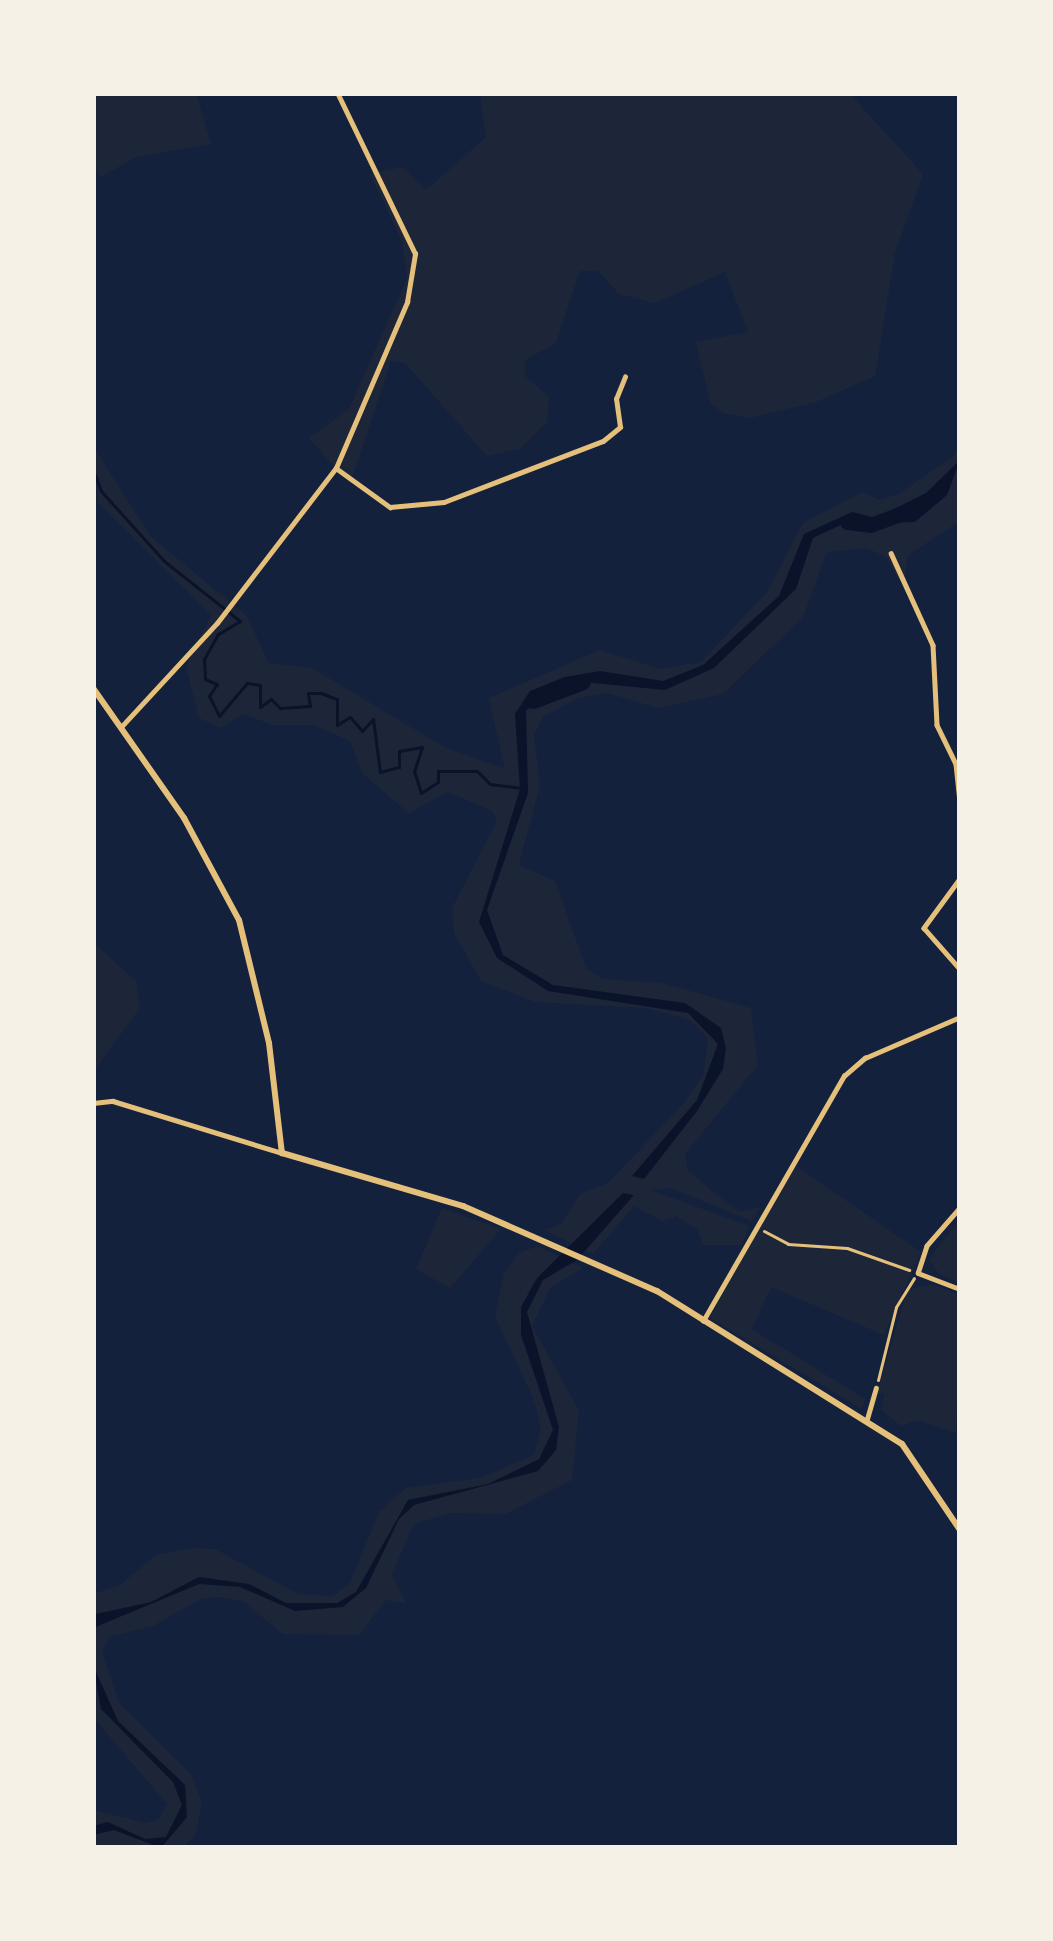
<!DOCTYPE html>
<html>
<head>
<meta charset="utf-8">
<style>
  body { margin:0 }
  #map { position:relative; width:1053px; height:1941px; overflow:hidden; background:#14213d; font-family:"PT Sans Narrow",sans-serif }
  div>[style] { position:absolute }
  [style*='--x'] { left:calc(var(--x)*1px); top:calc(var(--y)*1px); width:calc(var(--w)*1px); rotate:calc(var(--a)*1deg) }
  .green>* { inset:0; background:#1d2539 }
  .water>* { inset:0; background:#0b132b }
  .stream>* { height:3px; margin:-1.5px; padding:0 1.5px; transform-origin:1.5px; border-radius:1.5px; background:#0b132b }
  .river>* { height:15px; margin:-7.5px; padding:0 7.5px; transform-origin:7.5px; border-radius:7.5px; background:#0b132b }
  .path>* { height:3px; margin:-1.5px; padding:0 1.5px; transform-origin:1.5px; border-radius:1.5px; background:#e5c07b }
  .minor>* { height:4.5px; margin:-2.25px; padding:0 2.25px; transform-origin:2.25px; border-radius:2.25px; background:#e5c07b }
  .tertiary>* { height:6px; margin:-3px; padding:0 3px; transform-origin:3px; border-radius:3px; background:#e5c07b }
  span { translate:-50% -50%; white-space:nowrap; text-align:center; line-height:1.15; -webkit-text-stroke:10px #f6f1e7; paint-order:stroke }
  .frame { position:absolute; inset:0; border:96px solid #f6f1e7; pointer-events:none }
</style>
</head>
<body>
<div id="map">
  <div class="green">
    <i style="clip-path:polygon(93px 93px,196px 93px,211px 144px,136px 157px,101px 177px,93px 165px)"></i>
    <i style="clip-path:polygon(480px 93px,849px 93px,923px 174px,895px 253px,875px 376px,816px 402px,750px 418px,723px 413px,711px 404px,696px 342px,748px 332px,725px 272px,655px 303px,619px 294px,598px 271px,580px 271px,556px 343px,525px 360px,525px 376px,549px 397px,547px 422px,520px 449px,487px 456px,405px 363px,391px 361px,350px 484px,309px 438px,349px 409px,407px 278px,402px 241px,370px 174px,402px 167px,425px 189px,433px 184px,486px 137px)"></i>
    <i style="clip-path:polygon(960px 438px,960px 521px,908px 555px,905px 576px,899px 580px,886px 557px,867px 548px,827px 552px,803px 617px,723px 694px,658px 708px,607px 693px,578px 698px,543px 717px,534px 735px,540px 785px,519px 865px,555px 881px,586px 968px,602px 979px,662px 983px,751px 1008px,758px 1065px,685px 1154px,688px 1171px,739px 1212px,761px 1207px,752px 1221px,671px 1188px,650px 1190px,749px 1226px,742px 1245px,703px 1245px,698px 1230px,676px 1216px,662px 1221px,634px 1206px,593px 1254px,545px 1230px,561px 1224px,580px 1194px,608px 1183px,684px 1103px,704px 1074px,708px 1038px,690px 1020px,645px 1008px,535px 1002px,481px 981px,454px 933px,452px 908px,497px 821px,492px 811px,448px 792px,409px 813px,363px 774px,350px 741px,314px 725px,273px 725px,243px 714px,221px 728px,199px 718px,186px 667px,211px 615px,98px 502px,93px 446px,151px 537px,246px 615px,269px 663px,312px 668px,444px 747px,505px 769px,489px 698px,600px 650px,660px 669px,701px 662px,767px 592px,803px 523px,862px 492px,879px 500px,899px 494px,955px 455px)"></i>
    <i style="clip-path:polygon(94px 943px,136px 981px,140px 1008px,93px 1072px)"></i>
    <i style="clip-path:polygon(793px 1164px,921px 1252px,884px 1335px,771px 1287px,752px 1329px,865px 1399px,862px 1409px,710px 1318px)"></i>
    <i style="clip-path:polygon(442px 1208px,501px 1229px,450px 1288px,416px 1269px)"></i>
    <i style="clip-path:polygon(957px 1223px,960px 1225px,960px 1282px,940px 1275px,929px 1259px)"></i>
    <i style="clip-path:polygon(537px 1246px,583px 1268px,550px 1288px,532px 1326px,579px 1410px,572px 1480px,505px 1514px,450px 1513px,414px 1524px,392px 1574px,406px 1603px,386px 1600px,359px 1635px,283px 1634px,244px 1602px,223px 1597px,203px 1598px,153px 1626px,109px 1637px,102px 1652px,119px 1703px,191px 1774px,202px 1802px,196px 1834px,183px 1848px,93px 1848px,93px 1810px,146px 1823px,159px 1819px,167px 1804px,93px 1717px,93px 1594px,120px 1585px,156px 1555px,193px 1548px,215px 1549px,298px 1594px,332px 1596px,350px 1583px,379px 1512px,406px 1488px,480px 1478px,534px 1455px,541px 1429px,534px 1400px,495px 1316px,504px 1273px,519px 1253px)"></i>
    <i style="clip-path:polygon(932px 1284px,960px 1295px,956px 1433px,918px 1420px,901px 1426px,881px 1410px,885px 1393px,877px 1394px,907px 1290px)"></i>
  </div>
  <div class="water">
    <i style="clip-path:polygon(960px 460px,947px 495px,915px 522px,843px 524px,813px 538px,796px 589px,714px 668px,665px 690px,583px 682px,526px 710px,528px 793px,487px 910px,503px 955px,553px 985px,685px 1003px,721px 1028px,726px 1048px,723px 1069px,697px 1111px,644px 1179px,632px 1176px,697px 1100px,718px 1044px,688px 1013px,548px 991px,497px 958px,479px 922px,520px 789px,515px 714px,530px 691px,565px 677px,600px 671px,663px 681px,703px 665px,779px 596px,804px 534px,852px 512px,876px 518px,926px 493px)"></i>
    <i style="clip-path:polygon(623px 1193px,634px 1195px,577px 1260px,543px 1280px,527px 1312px,559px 1427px,556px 1450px,538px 1471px,414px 1505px,399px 1519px,366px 1588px,343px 1607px,295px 1611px,240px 1587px,199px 1584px,93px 1628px,96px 1614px,151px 1602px,199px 1577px,249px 1584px,286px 1603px,337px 1603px,356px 1592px,408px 1500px,488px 1484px,539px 1459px,553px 1430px,521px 1335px,521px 1307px,537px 1278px)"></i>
    <i style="clip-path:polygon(93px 1665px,118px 1721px,185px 1785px,187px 1817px,161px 1848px,114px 1830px,93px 1835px,93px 1826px,108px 1822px,145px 1839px,166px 1837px,182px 1805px,173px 1782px,101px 1709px)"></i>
  </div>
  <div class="stream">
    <i style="--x:93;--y:470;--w:22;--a:69"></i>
    <i style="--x:101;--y:491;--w:94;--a:48"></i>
    <i style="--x:164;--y:561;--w:97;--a:38.3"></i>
    <i style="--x:240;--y:621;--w:26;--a:149"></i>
    <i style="--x:218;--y:634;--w:29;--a:119"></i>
    <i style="--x:204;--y:659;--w:20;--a:87"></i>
    <i style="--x:205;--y:679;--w:13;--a:23"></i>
    <i style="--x:217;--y:684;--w:14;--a:124"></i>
    <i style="--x:209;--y:696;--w:22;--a:63"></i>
    <i style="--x:219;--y:716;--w:43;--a:-49.7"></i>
    <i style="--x:247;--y:683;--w:13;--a:9"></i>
    <i style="--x:260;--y:685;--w:22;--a:90"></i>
    <i style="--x:260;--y:707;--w:14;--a:-36"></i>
    <i style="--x:271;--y:699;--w:13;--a:45"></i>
    <i style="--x:280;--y:708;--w:30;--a:-4"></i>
    <i style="--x:310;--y:706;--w:13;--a:-99"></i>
    <i style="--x:308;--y:693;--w:13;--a:0"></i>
    <i style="--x:321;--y:693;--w:17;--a:21"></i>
    <i style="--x:337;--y:699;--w:26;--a:90"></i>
    <i style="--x:337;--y:725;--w:15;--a:-32"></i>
    <i style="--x:350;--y:717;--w:18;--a:49"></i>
    <i style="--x:362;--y:731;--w:16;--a:-47"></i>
    <i style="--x:373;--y:719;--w:53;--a:82.5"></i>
    <i style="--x:380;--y:772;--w:20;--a:-15"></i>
    <i style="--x:399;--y:767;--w:16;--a:-90"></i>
    <i style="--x:399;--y:751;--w:23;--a:-10"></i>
    <i style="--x:422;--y:747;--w:25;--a:108"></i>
    <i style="--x:414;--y:771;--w:23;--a:72"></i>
    <i style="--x:421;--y:793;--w:20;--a:-33"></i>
    <i style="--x:438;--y:782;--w:11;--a:-90"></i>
    <i style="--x:438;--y:771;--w:39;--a:0"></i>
    <i style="--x:477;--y:771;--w:18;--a:45"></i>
    <i style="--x:490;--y:784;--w:33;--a:7"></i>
  </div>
  <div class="river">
    <i style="--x:847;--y:522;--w:23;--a:7"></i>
    <i style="--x:870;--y:525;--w:30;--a:-20"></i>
    <i style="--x:533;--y:701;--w:53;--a:-20.8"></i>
  </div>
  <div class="path">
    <i style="--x:764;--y:1231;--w:27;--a:28"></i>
    <i style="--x:788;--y:1244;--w:59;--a:3.9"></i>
    <i style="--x:847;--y:1248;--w:66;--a:19.5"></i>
    <i style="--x:878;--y:1380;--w:75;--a:-76.1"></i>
    <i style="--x:896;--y:1307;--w:34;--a:-58"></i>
  </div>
  <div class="minor">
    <i style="--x:336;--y:468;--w:67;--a:35.8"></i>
    <i style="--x:390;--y:507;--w:54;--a:-5.3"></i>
    <i style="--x:444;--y:502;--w:170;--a:-21"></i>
    <i style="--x:603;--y:441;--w:22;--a:-39"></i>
    <i style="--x:620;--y:427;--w:28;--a:-98"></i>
    <i style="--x:616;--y:399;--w:24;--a:-68"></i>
    <i style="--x:891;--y:553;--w:101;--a:65.5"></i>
    <i style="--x:933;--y:645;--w:80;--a:87.1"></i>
    <i style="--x:937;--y:725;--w:43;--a:64"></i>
    <i style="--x:956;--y:764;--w:36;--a:84"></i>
    <i style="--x:122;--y:726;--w:140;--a:-47.3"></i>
    <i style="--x:217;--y:623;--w:195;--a:-52.5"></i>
    <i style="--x:336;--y:468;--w:181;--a:-66.8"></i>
    <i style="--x:407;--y:302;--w:49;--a:-80.5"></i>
    <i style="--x:415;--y:254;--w:179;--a:-115.8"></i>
    <i style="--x:960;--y:879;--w:61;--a:126.3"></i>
    <i style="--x:924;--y:928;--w:55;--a:48.7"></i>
    <i style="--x:93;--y:1103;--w:20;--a:-6"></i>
    <i style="--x:113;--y:1101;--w:177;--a:17.1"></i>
    <i style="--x:960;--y:1208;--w:50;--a:131"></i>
    <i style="--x:927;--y:1246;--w:28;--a:108"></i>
    <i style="--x:918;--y:1273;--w:45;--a:20.9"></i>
    <i style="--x:703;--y:1321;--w:283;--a:-60.1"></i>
    <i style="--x:844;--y:1076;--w:28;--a:-41"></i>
    <i style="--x:865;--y:1058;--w:103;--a:-23.3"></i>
    <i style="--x:867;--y:1419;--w:32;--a:-74"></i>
  </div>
  <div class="tertiary">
    <i style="--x:93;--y:688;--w:159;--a:55"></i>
    <i style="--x:184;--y:818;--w:116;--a:61.7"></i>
    <i style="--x:239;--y:920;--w:127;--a:76.3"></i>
    <i style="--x:269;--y:1043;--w:111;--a:83.3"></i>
    <i style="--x:282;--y:1153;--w:189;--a:16.3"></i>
    <i style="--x:463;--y:1206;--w:212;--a:23.7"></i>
    <i style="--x:657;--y:1291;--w:289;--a:32"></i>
    <i style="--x:902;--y:1444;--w:104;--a:56"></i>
  </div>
  <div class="frame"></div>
</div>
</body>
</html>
